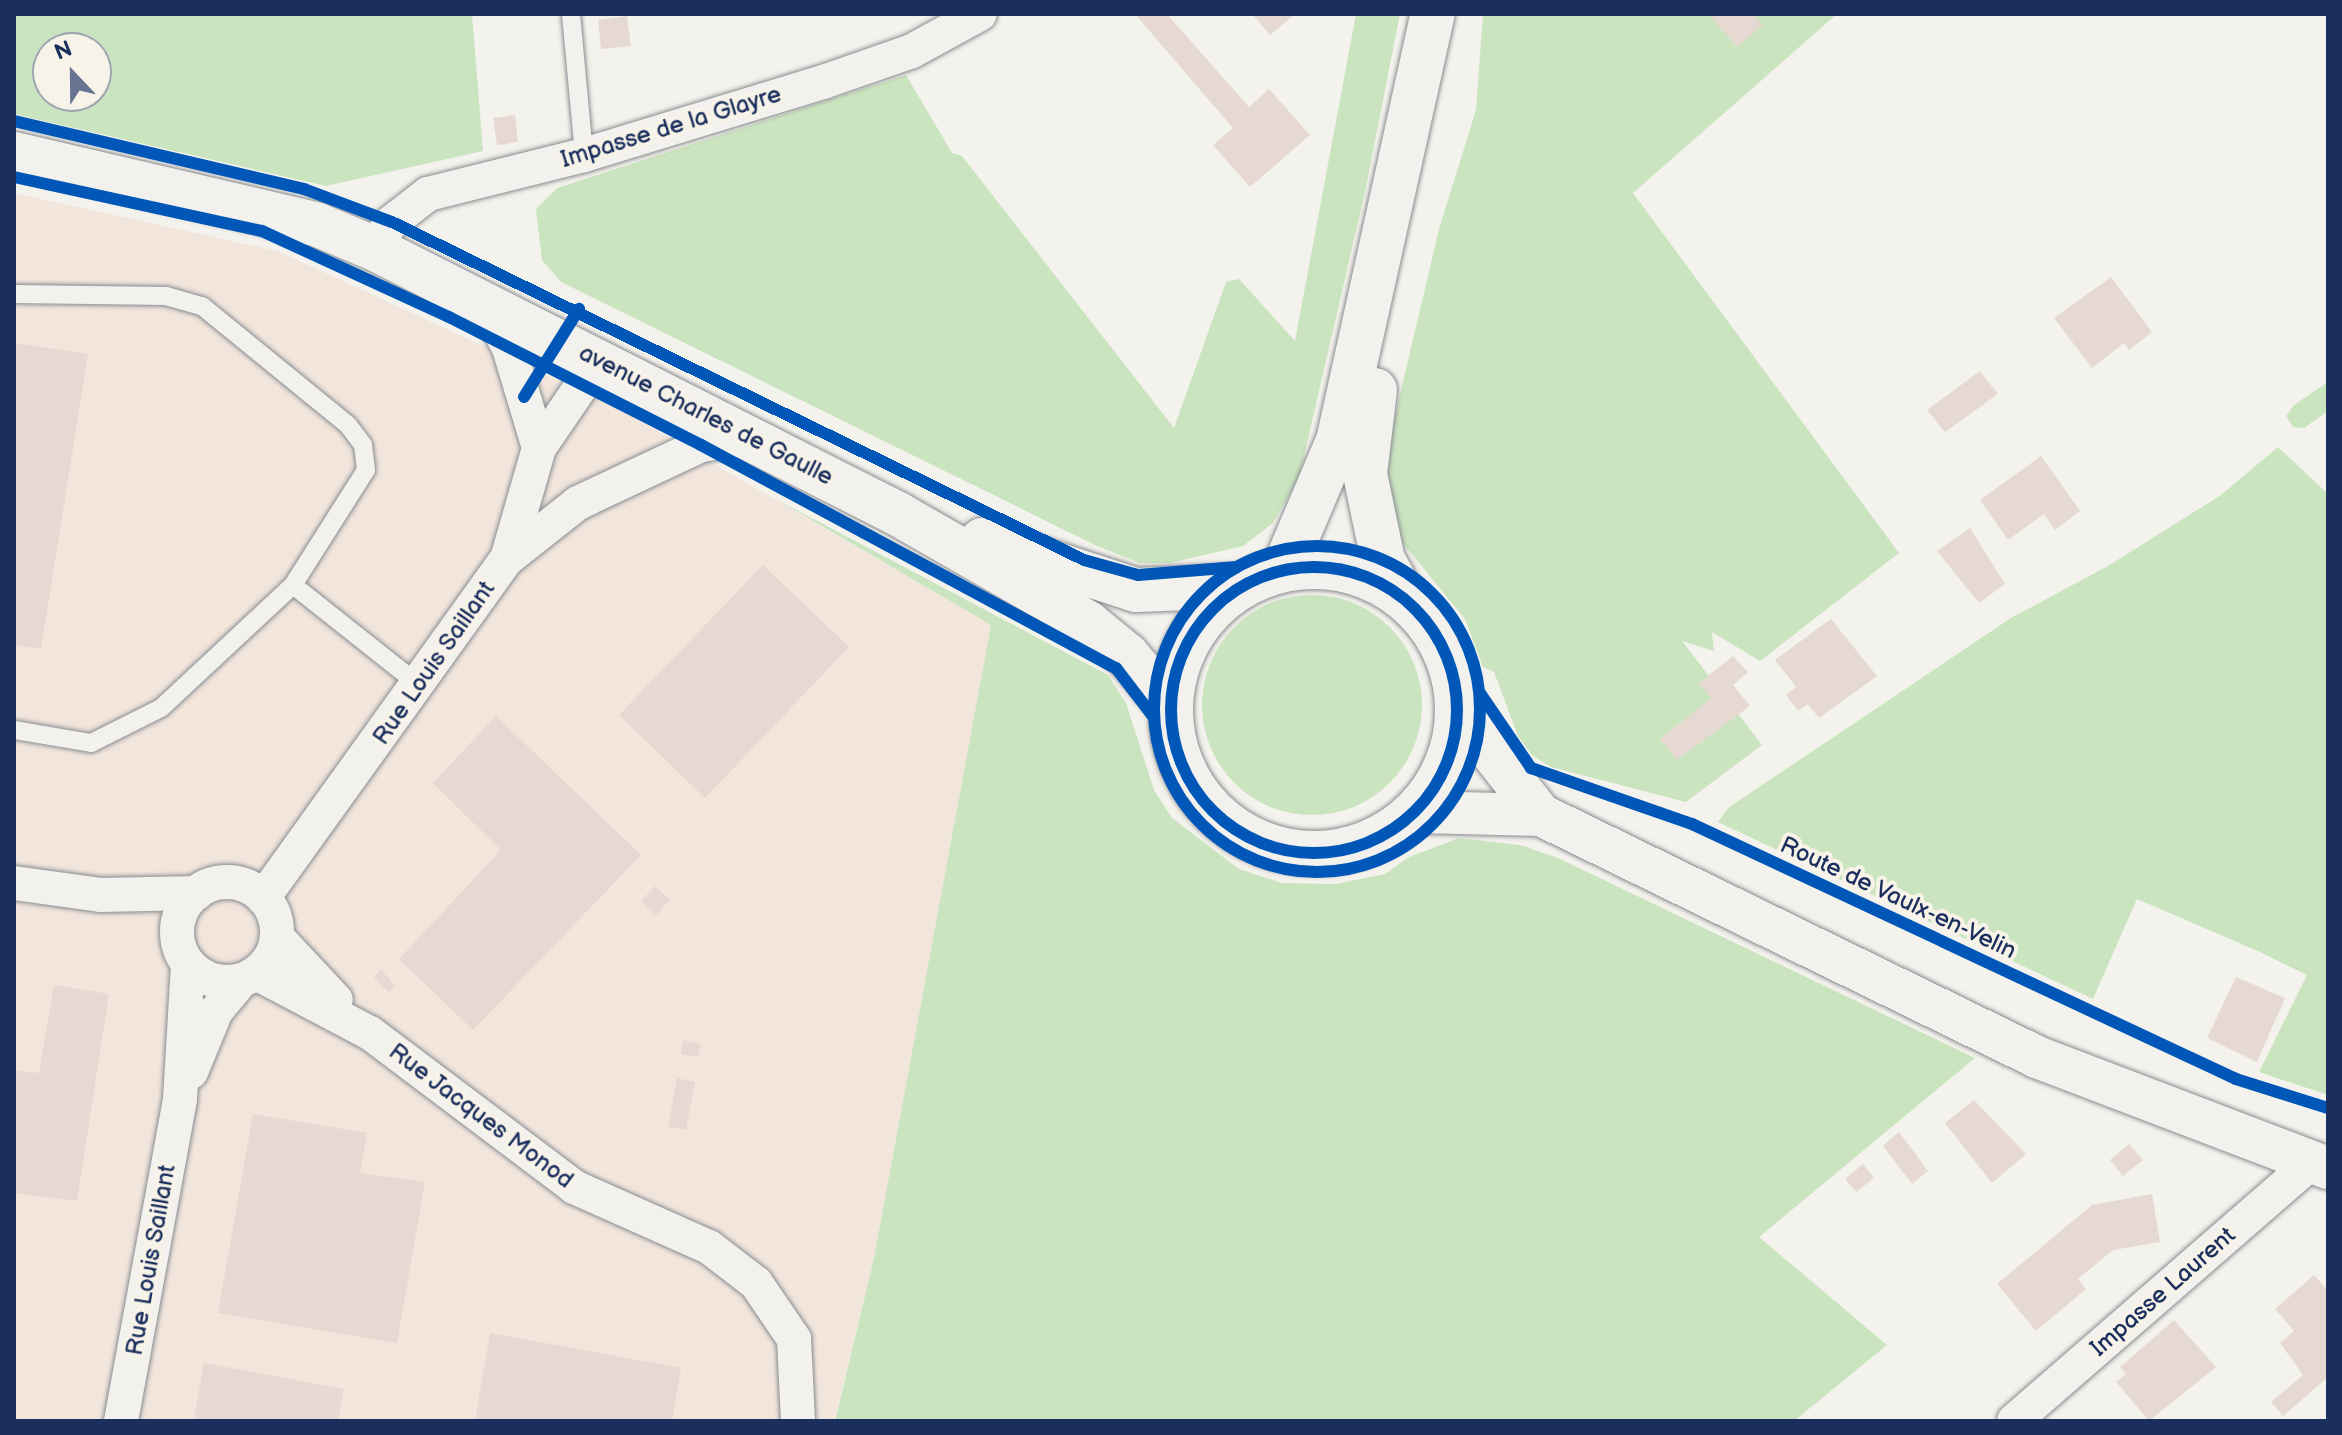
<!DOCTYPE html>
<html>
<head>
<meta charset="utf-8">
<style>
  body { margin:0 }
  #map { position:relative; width:2342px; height:1435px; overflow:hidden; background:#f4f2ec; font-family:"Balsamiq Sans",sans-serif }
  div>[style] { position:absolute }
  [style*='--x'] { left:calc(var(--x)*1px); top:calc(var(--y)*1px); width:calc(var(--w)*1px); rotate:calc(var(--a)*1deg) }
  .built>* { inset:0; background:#f1e5dc }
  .green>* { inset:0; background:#cae4bf }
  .round { border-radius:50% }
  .building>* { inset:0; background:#e5d9d2 }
  .roads { filter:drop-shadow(0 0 2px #898c92) drop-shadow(0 0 2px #898c92) }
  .service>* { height:18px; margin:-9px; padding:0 9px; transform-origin:9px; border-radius:9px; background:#f2f1ed }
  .minor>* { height:34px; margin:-17px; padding:0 17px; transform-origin:17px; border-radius:17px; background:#f2f1ed }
  .minor>.ring { margin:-17px; padding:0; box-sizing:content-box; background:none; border:34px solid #f2f1ed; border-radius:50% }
  .tertiary>* { height:42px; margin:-21px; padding:0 21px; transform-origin:21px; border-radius:21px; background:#f2f1ed }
  .primary>* { height:44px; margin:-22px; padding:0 22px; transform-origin:22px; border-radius:22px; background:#f2f1ed }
  .primary>.ring { margin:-22px; padding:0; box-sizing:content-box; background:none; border:44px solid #f2f1ed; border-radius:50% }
  .cycleway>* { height:12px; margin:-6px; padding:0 6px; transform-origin:6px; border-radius:6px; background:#0057b8 }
  .cycleway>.ring { margin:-6px; padding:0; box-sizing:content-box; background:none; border:12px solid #0057b8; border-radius:50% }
  span { translate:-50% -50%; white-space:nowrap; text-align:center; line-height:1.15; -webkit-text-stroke:8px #f7f3e8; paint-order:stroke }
  .street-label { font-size:24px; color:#1b2f5e }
  .frame { position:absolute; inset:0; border:16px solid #1b2f5e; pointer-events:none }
  .north { position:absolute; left:32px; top:32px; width:80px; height:80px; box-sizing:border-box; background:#f7f3e8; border:2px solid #9fa5b1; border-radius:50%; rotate:338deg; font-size:22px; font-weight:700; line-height:32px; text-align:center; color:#1b2f5e }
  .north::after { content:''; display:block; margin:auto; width:28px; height:36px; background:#677390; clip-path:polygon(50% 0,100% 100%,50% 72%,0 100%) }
</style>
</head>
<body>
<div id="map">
  <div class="built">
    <i style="clip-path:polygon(14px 193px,278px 251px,621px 410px,991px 625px,874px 1258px,834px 1421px,14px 1421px)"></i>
  </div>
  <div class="green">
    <i style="clip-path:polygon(evenodd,14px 14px,472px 14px,483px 151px,326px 186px,14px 114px,14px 14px,48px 48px,96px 48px,96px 96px,48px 96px,48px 48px)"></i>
    <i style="clip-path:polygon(1356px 14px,1400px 14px,1365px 192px,1299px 478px,1273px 523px,1243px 546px,1170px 563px,1140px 563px,1097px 546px,561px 282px,542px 260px,536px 209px,557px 188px,906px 75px,952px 153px,962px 156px,1174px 428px,1226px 282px,1239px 279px,1295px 341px)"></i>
    <i style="clip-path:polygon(1483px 14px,1837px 14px,1633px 193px,1899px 553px,1760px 661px,1712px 632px,1714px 651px,1682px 641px,1762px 745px,1686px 802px,1551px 767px,1532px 755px,1518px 736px,1494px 672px,1483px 667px,1465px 619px,1397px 536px,1382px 471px,1439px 229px,1476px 110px)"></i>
    <i style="clip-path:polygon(2328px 382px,2328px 411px,2304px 428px,2293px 427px,2286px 416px,2294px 405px)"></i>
    <i style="clip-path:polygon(2278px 447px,2328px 494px,2328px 1095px,2259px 1072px,2307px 975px,2260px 952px,2137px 899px,2093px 999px,1718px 822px,1728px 808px,2011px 618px,2108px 566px,2221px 495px)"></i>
    <i style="clip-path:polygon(774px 498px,1108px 675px,1126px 703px,1154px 790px,1172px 818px,1239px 869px,1282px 883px,1336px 884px,1385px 874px,1409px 857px,1459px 838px,1520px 845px,1558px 858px,1975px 1058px,1759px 1237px,1887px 1345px,1794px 1421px,835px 1421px,874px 1258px,991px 625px)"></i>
    <i class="round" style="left:1202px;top:595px;width:220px;height:220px"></i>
  </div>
  <div class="building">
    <i style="clip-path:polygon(1135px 14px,1167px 14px,1249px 107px,1269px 89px,1310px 135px,1250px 187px,1213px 145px,1233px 128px)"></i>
    <i style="clip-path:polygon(1252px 14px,1295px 14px,1270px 35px)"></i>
    <i style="clip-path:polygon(1708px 14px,1753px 14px,1763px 25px,1737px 47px)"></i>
    <i style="clip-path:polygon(627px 16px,631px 46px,601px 49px,598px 20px)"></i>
    <i style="clip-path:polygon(515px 115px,518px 142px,497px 145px,493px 118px)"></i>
    <i style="clip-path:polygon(2111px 277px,2152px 332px,2129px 350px,2124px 343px,2092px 368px,2054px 318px)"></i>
    <i style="clip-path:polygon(14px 343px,88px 354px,41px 649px,14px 645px)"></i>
    <i style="clip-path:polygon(1980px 371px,1998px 394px,1945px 432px,1927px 410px)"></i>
    <i style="clip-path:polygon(2041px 456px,2080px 511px,2055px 530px,2044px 514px,2008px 540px,1980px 500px)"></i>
    <i style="clip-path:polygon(1970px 528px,2005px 584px,1979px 603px,1937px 551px)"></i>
    <i style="clip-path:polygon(763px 565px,849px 647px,705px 798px,619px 715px)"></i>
    <i style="clip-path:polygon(1831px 619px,1877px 676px,1819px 718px,1808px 704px,1798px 711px,1786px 695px,1796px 687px,1775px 660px)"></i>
    <i style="clip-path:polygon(1733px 656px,1748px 672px,1733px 685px,1750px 706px,1677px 760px,1660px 739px,1711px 698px,1699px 683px)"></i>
    <i style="clip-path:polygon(496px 716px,641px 855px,473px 1030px,399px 959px,501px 850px,433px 783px)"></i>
    <i style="clip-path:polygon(655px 886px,670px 900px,656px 915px,641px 901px)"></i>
    <i style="clip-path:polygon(381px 969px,395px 987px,389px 992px,374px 978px)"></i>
    <i style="clip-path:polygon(2236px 977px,2285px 998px,2257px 1062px,2207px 1038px)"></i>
    <i style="clip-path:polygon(54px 985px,109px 994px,77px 1201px,14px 1193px,14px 1070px,39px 1073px)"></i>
    <i style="clip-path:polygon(683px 1040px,701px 1044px,698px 1057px,681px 1054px)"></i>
    <i style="clip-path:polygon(677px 1078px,695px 1082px,686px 1130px,668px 1127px)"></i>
    <i style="clip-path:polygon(1974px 1100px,2026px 1154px,1992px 1183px,1945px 1123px)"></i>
    <i style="clip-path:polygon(253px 1114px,367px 1133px,360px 1173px,425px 1182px,397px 1343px,218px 1313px)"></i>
    <i style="clip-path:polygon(1899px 1132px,1928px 1171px,1912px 1184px,1883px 1146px)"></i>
    <i style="clip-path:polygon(2129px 1144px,2143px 1160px,2123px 1176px,2110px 1160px)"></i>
    <i style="clip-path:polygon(1863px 1164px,1874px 1178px,1856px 1192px,1845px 1179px)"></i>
    <i style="clip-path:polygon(2152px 1194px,2160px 1242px,2113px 1250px,2078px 1279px,2086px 1289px,2036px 1331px,1997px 1284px,2092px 1205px)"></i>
    <i style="clip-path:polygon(2314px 1275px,2328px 1291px,2328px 1377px,2283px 1416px,2271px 1402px,2303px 1375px,2280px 1343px,2294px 1331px,2275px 1309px)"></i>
    <i style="clip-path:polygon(2174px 1320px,2216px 1367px,2149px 1421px,2116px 1382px,2126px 1374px,2120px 1367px)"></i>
    <i style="clip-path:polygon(490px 1333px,681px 1368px,672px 1421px,475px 1421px)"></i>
    <i style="clip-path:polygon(204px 1363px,344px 1389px,338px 1421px,199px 1421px,194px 1417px)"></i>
  </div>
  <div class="roads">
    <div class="service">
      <i style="--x:571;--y:14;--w:142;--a:84.7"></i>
      <i style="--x:14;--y:294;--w:152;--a:0.8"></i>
      <i style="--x:166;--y:296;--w:37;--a:16"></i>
      <i style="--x:202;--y:306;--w:188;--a:39.2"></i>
      <i style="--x:348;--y:425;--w:25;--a:53"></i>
      <i style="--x:363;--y:445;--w:25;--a:83"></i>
      <i style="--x:366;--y:470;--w:136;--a:122.4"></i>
      <i style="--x:293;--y:585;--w:180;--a:137"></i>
      <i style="--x:161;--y:708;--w:78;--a:153.4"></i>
      <i style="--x:91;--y:743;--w:78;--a:-170.4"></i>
      <i style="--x:293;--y:585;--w:161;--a:38.4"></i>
    </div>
    <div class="minor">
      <i style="--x:373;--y:248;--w:32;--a:-54"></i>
      <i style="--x:392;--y:222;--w:46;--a:-37.9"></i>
      <i style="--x:428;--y:194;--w:161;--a:-14"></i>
      <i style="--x:584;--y:155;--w:250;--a:-17"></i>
      <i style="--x:823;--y:82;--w:94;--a:-19.2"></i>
      <i style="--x:912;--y:51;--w:77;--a:-28.6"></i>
      <i style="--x:485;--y:303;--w:51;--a:61.9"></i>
      <i style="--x:509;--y:348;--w:104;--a:73.3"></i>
      <i style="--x:507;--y:559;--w:116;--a:-73.9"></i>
      <i style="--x:539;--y:448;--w:76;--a:-55.7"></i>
      <i style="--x:582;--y:385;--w:35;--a:-31"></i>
      <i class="ring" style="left:177px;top:882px;width:66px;height:66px"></i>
      <i style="--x:14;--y:883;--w:87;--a:7.9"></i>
      <i style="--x:100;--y:895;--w:97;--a:-1.2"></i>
      <i style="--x:263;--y:898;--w:418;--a:-54.3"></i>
      <i style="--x:507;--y:559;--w:90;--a:-38.3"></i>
      <i style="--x:578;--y:503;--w:136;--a:-25.2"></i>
      <i style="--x:701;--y:445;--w:50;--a:-8"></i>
      <i style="--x:277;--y:937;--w:86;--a:46.9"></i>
      <i style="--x:256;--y:973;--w:129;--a:27.8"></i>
      <i style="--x:370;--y:1033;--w:256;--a:37"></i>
      <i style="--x:574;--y:1187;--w:148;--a:24"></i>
      <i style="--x:709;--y:1247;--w:59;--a:37.5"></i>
      <i style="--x:756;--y:1283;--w:68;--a:55.8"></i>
      <i style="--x:794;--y:1339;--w:82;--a:87.2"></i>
      <i style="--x:191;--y:1072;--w:66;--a:-67.7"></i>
      <i style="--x:216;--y:1011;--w:40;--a:-50"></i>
      <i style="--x:121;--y:1421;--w:327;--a:-79.6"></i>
      <i style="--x:180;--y:1099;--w:135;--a:-86.6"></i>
      <i style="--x:2014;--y:1421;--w:393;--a:-41"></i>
    </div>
    <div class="tertiary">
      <i style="--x:1459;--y:712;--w:132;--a:51.5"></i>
      <i style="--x:1416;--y:812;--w:125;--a:1.4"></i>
      <i style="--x:1541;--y:815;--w:552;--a:26.01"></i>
      <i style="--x:2037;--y:1057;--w:311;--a:20.9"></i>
    </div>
    <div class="primary">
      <i style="--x:14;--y:154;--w:312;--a:13.1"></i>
      <i style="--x:318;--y:225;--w:60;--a:22.7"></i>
      <i style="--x:373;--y:248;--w:589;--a:26.87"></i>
      <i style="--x:898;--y:514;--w:219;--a:29.8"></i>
      <i style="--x:1088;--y:623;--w:50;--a:39.4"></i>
      <i style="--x:1127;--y:655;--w:65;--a:50"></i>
      <i style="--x:1375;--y:390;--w:85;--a:96.8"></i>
      <i style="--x:1365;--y:474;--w:88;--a:78.2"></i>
      <i style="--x:1383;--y:560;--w:41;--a:60.9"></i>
      <i style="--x:982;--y:540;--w:162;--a:18"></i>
      <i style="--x:1136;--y:590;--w:104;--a:-2.2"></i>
      <i class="ring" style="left:1171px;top:567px;width:242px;height:242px"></i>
      <i style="--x:1284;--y:568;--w:138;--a:-67"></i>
      <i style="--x:1338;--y:441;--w:437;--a:-77.5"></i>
    </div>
  </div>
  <div class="cycleway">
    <i style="--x:14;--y:121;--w:298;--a:13.2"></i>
    <i style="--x:304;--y:189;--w:94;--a:20.6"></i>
    <i style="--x:392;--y:222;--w:770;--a:26.03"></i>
    <i style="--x:1084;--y:560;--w:56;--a:15.5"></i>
    <i style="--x:1138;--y:575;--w:99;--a:-4.6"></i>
    <i style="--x:14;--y:177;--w:254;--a:12.3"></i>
    <i style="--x:262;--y:231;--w:206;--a:24.7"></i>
    <i style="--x:449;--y:317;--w:283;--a:26.9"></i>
    <i style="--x:701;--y:445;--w:471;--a:28.3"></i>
    <i style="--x:1116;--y:668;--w:59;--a:52.5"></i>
    <i style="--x:524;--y:397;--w:104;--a:-58"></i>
    <i class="ring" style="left:1154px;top:546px;width:314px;height:314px"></i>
    <i class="ring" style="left:1171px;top:567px;width:274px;height:274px"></i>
    <i style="--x:1480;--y:693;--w:91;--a:55.8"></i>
    <i style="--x:1531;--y:768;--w:170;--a:19.2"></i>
    <i style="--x:1692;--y:824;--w:601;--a:25.11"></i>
    <i style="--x:2236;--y:1079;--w:96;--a:17.5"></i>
  </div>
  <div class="street-label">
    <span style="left:671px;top:127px;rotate:-17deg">Impasse de la Glayre</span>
    <span style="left:706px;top:415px;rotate:27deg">avenue Charles de Gaulle</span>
    <span style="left:434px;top:663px;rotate:-55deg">Rue Louis Saillant</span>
    <span style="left:1898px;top:898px;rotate:25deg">Route de Vaulx-en-Velin</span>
    <span style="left:481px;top:1116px;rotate:37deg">Rue Jacques Monod</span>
    <span style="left:151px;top:1260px;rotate:-80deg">Rue Louis Saillant</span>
    <span style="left:2163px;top:1292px;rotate:-41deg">Impasse Laurent</span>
  </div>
  <div class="frame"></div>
  <div class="north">N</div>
</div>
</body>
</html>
